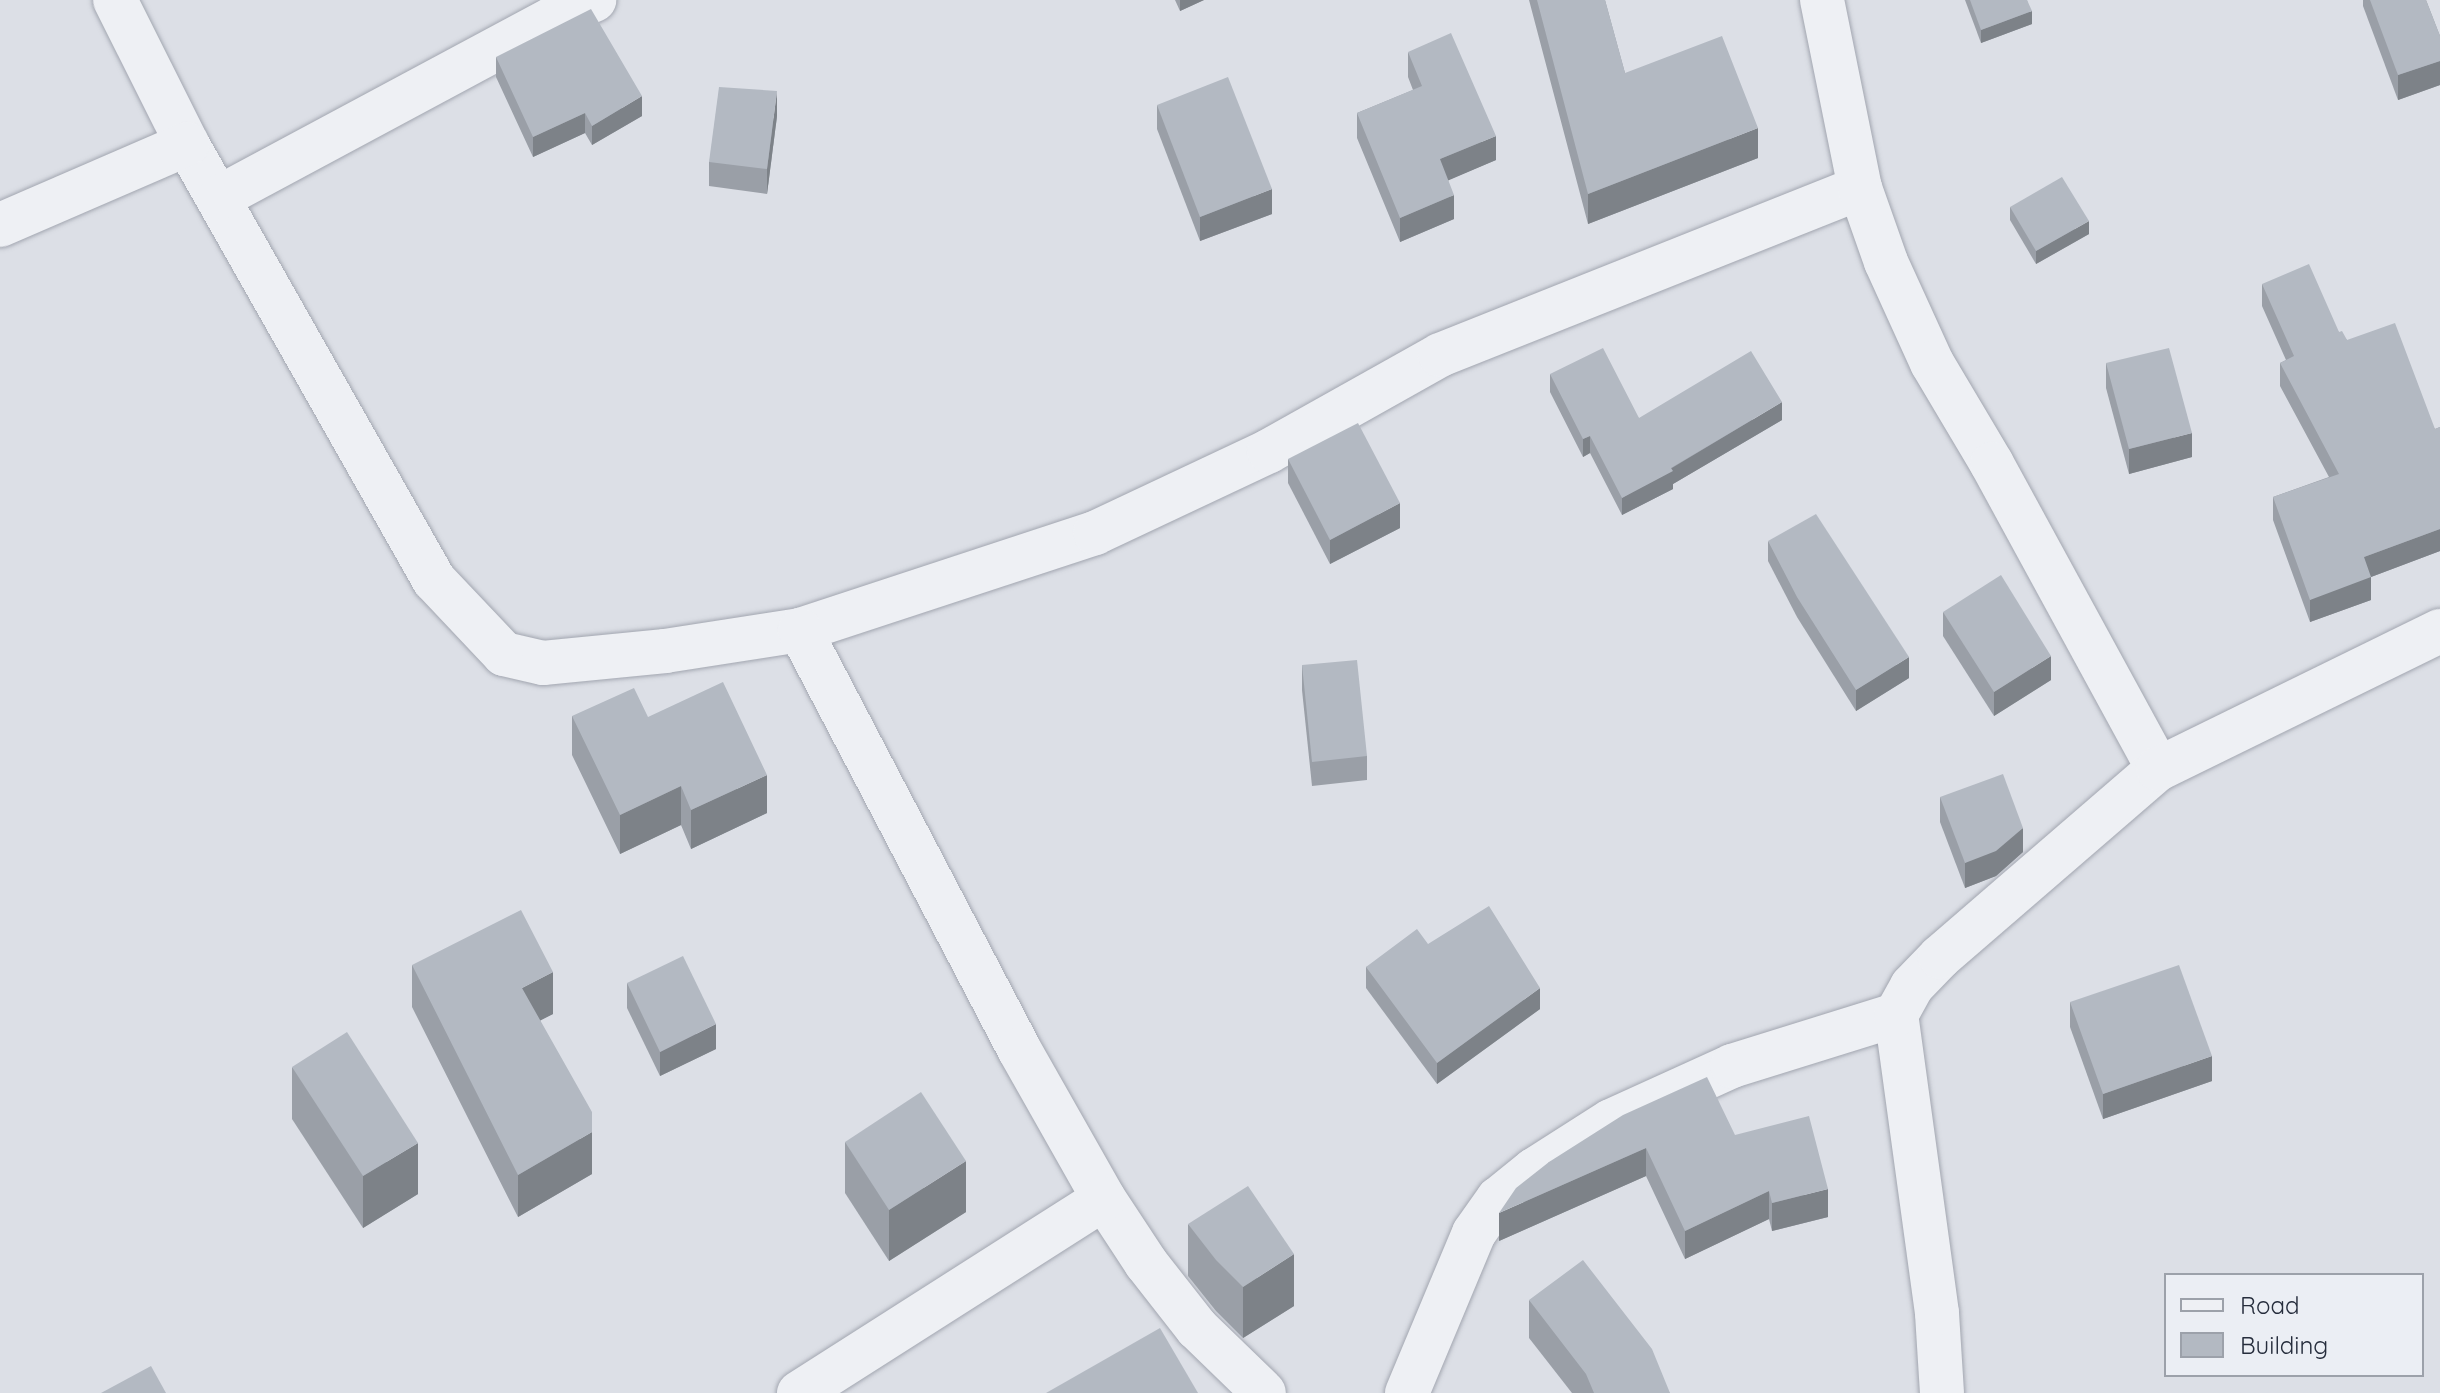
<!DOCTYPE html>
<html>
<head>
<meta charset="utf-8">
<style>
  body { margin:0 }
  #map { position:relative; width:2440px; height:1393px; overflow:hidden; background:#dcdfe6; font-family:Quicksand,sans-serif }
  div>[style] { position:absolute }
  [style*='--x'] { left:calc(var(--x)*1px); top:calc(var(--y)*1px); width:calc(var(--w)*1px); rotate:calc(var(--a)*1deg) }
  .roads { filter:drop-shadow(0 0 2px #a2a6b0) drop-shadow(0 0 2px #a2a6b0) }
  .minor>* { height:44px; margin:-22px; padding:0 22px; transform-origin:22px; border-radius:22px; background:#eef0f4 }
  .wall>* { inset:0; background:#9a9fa7 }
  .shaded-wall>* { inset:0; background:#7d8288 }
  .building>* { inset:0; background:#b3b9c2 }
  span { translate:-50% -50%; white-space:nowrap; text-align:center; line-height:1.15; -webkit-text-stroke:7px #ebeef4; paint-order:stroke }
  .legend { position:absolute; left:2164px; top:1273px; width:260px; height:104px; box-sizing:border-box; background:#ebeef4; border:2px solid #9ca1aa; margin:0; padding:10px 14px; list-style:none; font-size:24px; color:#262d3c }
  .legend li { display:flex; align-items:center; gap:16px; height:40px }
  .legend b { width:40px; border:2px solid #9ca1aa }
</style>
</head>
<body>
<div id="map">
  <div class="roads">
    <div class="minor">
      <i style="--x:115;--y:0;--w:161;--a:63.4"></i>
      <i style="--x:187;--y:144;--w:501;--a:60.47"></i>
      <i style="--x:434;--y:580;--w:102;--a:46.6"></i>
      <i style="--x:504;--y:654;--w:40;--a:13"></i>
      <i style="--x:543;--y:663;--w:123;--a:-5.6"></i>
      <i style="--x:665;--y:651;--w:137;--a:-8.8"></i>
      <i style="--x:800;--y:630;--w:311;--a:-18.2"></i>
      <i style="--x:1095;--y:533;--w:192;--a:-25.2"></i>
      <i style="--x:1269;--y:451;--w:196;--a:-29.3"></i>
      <i style="--x:1440;--y:355;--w:452;--a:-21.7"></i>
      <i style="--x:1822;--y:0;--w:192;--a:78.6"></i>
      <i style="--x:1860;--y:188;--w:78;--a:70.6"></i>
      <i style="--x:1886;--y:262;--w:111;--a:65.5"></i>
      <i style="--x:1932;--y:363;--w:117;--a:59.3"></i>
      <i style="--x:1992;--y:464;--w:347;--a:61.4"></i>
      <i style="--x:220;--y:197;--w:380;--a:-28.2"></i>
      <i style="--x:555;--y:17;--w:43;--a:-23.6"></i>
      <i style="--x:0;--y:225;--w:204;--a:-23.4"></i>
      <i style="--x:800;--y:630;--w:473;--a:62.4"></i>
      <i style="--x:1019;--y:1049;--w:172;--a:60.5"></i>
      <i style="--x:1104;--y:1199;--w:77;--a:56.7"></i>
      <i style="--x:1146;--y:1263;--w:83;--a:51.9"></i>
      <i style="--x:1197;--y:1328;--w:93;--a:44.1"></i>
      <i style="--x:799;--y:1393;--w:361;--a:-32.5"></i>
      <i style="--x:1407;--y:1393;--w:173;--a:-67.3"></i>
      <i style="--x:1474;--y:1233;--w:42;--a:-54.8"></i>
      <i style="--x:1498;--y:1199;--w:46;--a:-38.9"></i>
      <i style="--x:1534;--y:1170;--w:91;--a:-32.5"></i>
      <i style="--x:1611;--y:1121;--w:133;--a:-24.4"></i>
      <i style="--x:1732;--y:1066;--w:172;--a:-17.3"></i>
      <i style="--x:1942;--y:1393;--w:80;--a:-93.6"></i>
      <i style="--x:1937;--y:1313;--w:301;--a:-97.8"></i>
      <i style="--x:1896;--y:1015;--w:33;--a:-61"></i>
      <i style="--x:1912;--y:986;--w:40;--a:-46"></i>
      <i style="--x:1940;--y:957;--w:288;--a:-40.8"></i>
      <i style="--x:2158;--y:769;--w:314;--a:-26.1"></i>
    </div>
  </div>
  <div class="wall">
    <i style="clip-path:polygon(1175px 0,1204px 0,1180px 11px)"></i>
    <i style="clip-path:polygon(1529px 0,1605px 0,1625px 73px,1758px 158px,1588px 224px)"></i>
    <i style="clip-path:polygon(1965px 0,2027px 0,2032px 24px,1981px 43px)"></i>
    <i style="clip-path:polygon(2363px 0,2426px 0,2440px 36px,2440px 85px,2398px 100px,2363px 6px)"></i>
    <i style="clip-path:polygon(1408px 52px,1496px 160px,1448px 180px,1454px 219px,1400px 242px,1357px 138px,1357px 113px,1413px 90px,1408px 77px)"></i>
    <i style="clip-path:polygon(496px 57px,642px 116px,592px 145px,585px 133px,533px 157px,496px 77px)"></i>
    <i style="clip-path:polygon(1157px 105px,1272px 214px,1200px 241px,1157px 129px)"></i>
    <i style="clip-path:polygon(777px 116px,767px 194px,709px 186px,709px 162px)"></i>
    <i style="clip-path:polygon(2010px 207px,2089px 234px,2036px 264px,2010px 220px)"></i>
    <i style="clip-path:polygon(2262px 284px,2339px 332px,2435px 429px,2440px 427px,2440px 551px,2371px 577px,2371px 600px,2310px 622px,2273px 520px,2273px 497px,2329px 477px,2280px 386px,2280px 363px,2286px 360px,2262px 306px)"></i>
    <i style="clip-path:polygon(2106px 363px,2192px 457px,2129px 474px,2106px 388px)"></i>
    <i style="clip-path:polygon(1550px 374px,1639px 418px,1782px 420px,1673px 484px,1673px 489px,1622px 515px,1590px 453px,1583px 457px,1550px 392px)"></i>
    <i style="clip-path:polygon(1288px 459px,1400px 528px,1330px 564px,1288px 483px)"></i>
    <i style="clip-path:polygon(1768px 541px,1909px 678px,1856px 711px,1797px 617px,1768px 561px)"></i>
    <i style="clip-path:polygon(1943px 612px,2051px 680px,1994px 716px,1943px 636px)"></i>
    <i style="clip-path:polygon(1302px 665px,1367px 756px,1367px 780px,1312px 786px,1302px 690px)"></i>
    <i style="clip-path:polygon(572px 716px,648px 717px,767px 813px,691px 849px,681px 825px,620px 854px,572px 755px)"></i>
    <i style="clip-path:polygon(1940px 797px,2023px 852px,1996px 876px,1965px 888px,1940px 822px)"></i>
    <i style="clip-path:polygon(1428px 944px,1540px 1009px,1437px 1084px,1366px 988px,1366px 967px)"></i>
    <i style="clip-path:polygon(412px 965px,553px 1014px,540px 1020px,592px 1174px,518px 1217px,412px 1007px)"></i>
    <i style="clip-path:polygon(627px 983px,716px 1049px,660px 1076px,627px 1008px)"></i>
    <i style="clip-path:polygon(2070px 1002px,2212px 1081px,2103px 1119px,2070px 1027px)"></i>
    <i style="clip-path:polygon(292px 1067px,418px 1194px,363px 1228px,292px 1119px)"></i>
    <i style="clip-path:polygon(1735px 1135px,1828px 1217px,1772px 1231px,1769px 1219px,1685px 1259px,1646px 1176px,1499px 1241px,1549px 1162px)"></i>
    <i style="clip-path:polygon(845px 1142px,966px 1212px,889px 1261px,845px 1193px)"></i>
    <i style="clip-path:polygon(1188px 1224px,1294px 1306px,1243px 1338px,1216px 1311px,1188px 1276px)"></i>
    <i style="clip-path:polygon(1529px 1300px,1670px 1393px,1572px 1393px,1529px 1338px)"></i>
  </div>
  <div class="shaded-wall">
    <i style="clip-path:polygon(1180px 0,1204px 0,1180px 11px)"></i>
    <i style="clip-path:polygon(2032px 11px,2032px 24px,1981px 43px,1981px 30px)"></i>
    <i style="clip-path:polygon(2440px 61px,2440px 85px,2398px 100px,2398px 75px)"></i>
    <i style="clip-path:polygon(777px 91px,777px 116px,767px 194px,767px 169px)"></i>
    <i style="clip-path:polygon(642px 96px,642px 116px,592px 145px,592px 126px)"></i>
    <i style="clip-path:polygon(585px 113px,585px 133px,533px 157px,533px 137px)"></i>
    <i style="clip-path:polygon(1758px 128px,1758px 158px,1588px 224px,1588px 194px)"></i>
    <i style="clip-path:polygon(1496px 136px,1496px 160px,1440px 184px,1440px 159px)"></i>
    <i style="clip-path:polygon(1272px 189px,1272px 214px,1200px 241px,1200px 217px)"></i>
    <i style="clip-path:polygon(1454px 195px,1454px 219px,1400px 242px,1400px 218px)"></i>
    <i style="clip-path:polygon(2089px 221px,2089px 234px,2036px 264px,2036px 251px)"></i>
    <i style="clip-path:polygon(1782px 402px,1782px 420px,1673px 484px,1673px 489px,1622px 515px,1622px 498px)"></i>
    <i style="clip-path:polygon(2192px 433px,2192px 457px,2129px 474px,2129px 449px)"></i>
    <i style="clip-path:polygon(1590px 436px,1590px 453px,1583px 457px,1583px 439px)"></i>
    <i style="clip-path:polygon(1400px 503px,1400px 528px,1330px 564px,1330px 540px)"></i>
    <i style="clip-path:polygon(2440px 529px,2440px 551px,2371px 577px,2371px 600px,2310px 622px,2310px 600px,2364px 557px)"></i>
    <i style="clip-path:polygon(2051px 656px,2051px 680px,1994px 716px,1994px 692px)"></i>
    <i style="clip-path:polygon(1909px 657px,1909px 678px,1856px 711px,1856px 690px)"></i>
    <i style="clip-path:polygon(767px 775px,767px 813px,691px 849px,691px 810px)"></i>
    <i style="clip-path:polygon(681px 786px,681px 825px,620px 854px,620px 815px)"></i>
    <i style="clip-path:polygon(2023px 828px,2023px 852px,1996px 876px,1965px 888px,1965px 863px)"></i>
    <i style="clip-path:polygon(553px 972px,553px 1014px,522px 1030px,522px 988px)"></i>
    <i style="clip-path:polygon(1540px 988px,1540px 1009px,1437px 1084px,1437px 1063px)"></i>
    <i style="clip-path:polygon(716px 1024px,716px 1049px,660px 1076px,660px 1052px)"></i>
    <i style="clip-path:polygon(2212px 1056px,2212px 1081px,2103px 1119px,2103px 1094px)"></i>
    <i style="clip-path:polygon(592px 1132px,592px 1174px,518px 1217px,518px 1175px)"></i>
    <i style="clip-path:polygon(418px 1143px,418px 1194px,363px 1228px,363px 1176px)"></i>
    <i style="clip-path:polygon(1646px 1148px,1646px 1176px,1499px 1241px,1499px 1213px)"></i>
    <i style="clip-path:polygon(966px 1161px,966px 1212px,889px 1261px,889px 1210px)"></i>
    <i style="clip-path:polygon(1828px 1189px,1828px 1217px,1772px 1231px,1772px 1203px)"></i>
    <i style="clip-path:polygon(1769px 1191px,1769px 1219px,1685px 1259px,1685px 1231px)"></i>
    <i style="clip-path:polygon(1294px 1254px,1294px 1306px,1243px 1338px,1243px 1287px)"></i>
  </div>
  <div class="building">
    <i style="clip-path:polygon(1537px 0,1605px 0,1625px 73px,1722px 36px,1758px 128px,1588px 194px)"></i>
    <i style="clip-path:polygon(1970px 0,2027px 0,2032px 11px,1981px 30px)"></i>
    <i style="clip-path:polygon(2370px 0,2426px 0,2440px 36px,2440px 61px,2398px 75px)"></i>
    <i style="clip-path:polygon(591px 9px,642px 96px,592px 126px,585px 113px,533px 137px,496px 57px)"></i>
    <i style="clip-path:polygon(1451px 33px,1496px 136px,1440px 159px,1454px 195px,1400px 218px,1357px 113px,1422px 86px,1408px 52px)"></i>
    <i style="clip-path:polygon(1228px 77px,1272px 189px,1200px 217px,1157px 105px)"></i>
    <i style="clip-path:polygon(719px 87px,777px 91px,767px 169px,709px 162px)"></i>
    <i style="clip-path:polygon(2062px 177px,2089px 221px,2036px 251px,2010px 207px)"></i>
    <i style="clip-path:polygon(2309px 264px,2339px 332px,2342px 331px,2347px 340px,2395px 323px,2435px 429px,2440px 427px,2440px 529px,2364px 557px,2371px 577px,2310px 600px,2273px 497px,2339px 474px,2280px 363px,2294px 356px,2262px 284px)"></i>
    <i style="clip-path:polygon(1603px 348px,1639px 418px,1751px 351px,1782px 402px,1671px 468px,1673px 471px,1622px 498px,1590px 436px,1583px 439px,1550px 374px)"></i>
    <i style="clip-path:polygon(2169px 348px,2192px 433px,2129px 449px,2106px 363px)"></i>
    <i style="clip-path:polygon(1358px 423px,1400px 503px,1330px 540px,1288px 459px)"></i>
    <i style="clip-path:polygon(1816px 514px,1909px 657px,1856px 690px,1797px 597px,1768px 541px)"></i>
    <i style="clip-path:polygon(2001px 575px,2051px 656px,1994px 692px,1943px 612px)"></i>
    <i style="clip-path:polygon(1357px 660px,1367px 756px,1312px 762px,1302px 665px)"></i>
    <i style="clip-path:polygon(723px 682px,767px 775px,691px 810px,681px 786px,620px 815px,572px 716px,634px 688px,648px 717px)"></i>
    <i style="clip-path:polygon(2003px 774px,2023px 828px,1996px 851px,1965px 863px,1940px 797px)"></i>
    <i style="clip-path:polygon(1489px 906px,1540px 988px,1437px 1063px,1366px 967px,1417px 929px,1428px 944px)"></i>
    <i style="clip-path:polygon(521px 910px,553px 972px,522px 988px,592px 1112px,592px 1132px,518px 1175px,412px 965px)"></i>
    <i style="clip-path:polygon(683px 956px,716px 1024px,660px 1052px,627px 983px)"></i>
    <i style="clip-path:polygon(2179px 965px,2212px 1056px,2103px 1094px,2070px 1002px)"></i>
    <i style="clip-path:polygon(347px 1032px,418px 1143px,363px 1176px,292px 1067px)"></i>
    <i style="clip-path:polygon(1707px 1077px,1735px 1135px,1809px 1116px,1828px 1189px,1772px 1203px,1769px 1191px,1685px 1231px,1646px 1148px,1499px 1213px,1516px 1188px,1549px 1162px,1623px 1115px)"></i>
    <i style="clip-path:polygon(921px 1092px,966px 1161px,889px 1210px,845px 1142px)"></i>
    <i style="clip-path:polygon(1248px 1186px,1294px 1254px,1243px 1287px,1216px 1260px,1188px 1224px)"></i>
    <i style="clip-path:polygon(1583px 1260px,1652px 1349px,1670px 1393px,1594px 1393px,1586px 1374px,1529px 1300px)"></i>
    <i style="clip-path:polygon(1160px 1328px,1198px 1393px,1046px 1393px)"></i>
    <i style="clip-path:polygon(151px 1366px,166px 1393px,101px 1393px)"></i>
  </div>
  <ul class="legend">
  <li><b style="height:10px;background:#eef0f4"></b>Road</li>
  <li><b style="height:22px;background:#b3b9c2"></b>Building</li>
  </ul>
</div>
</body>
</html>
